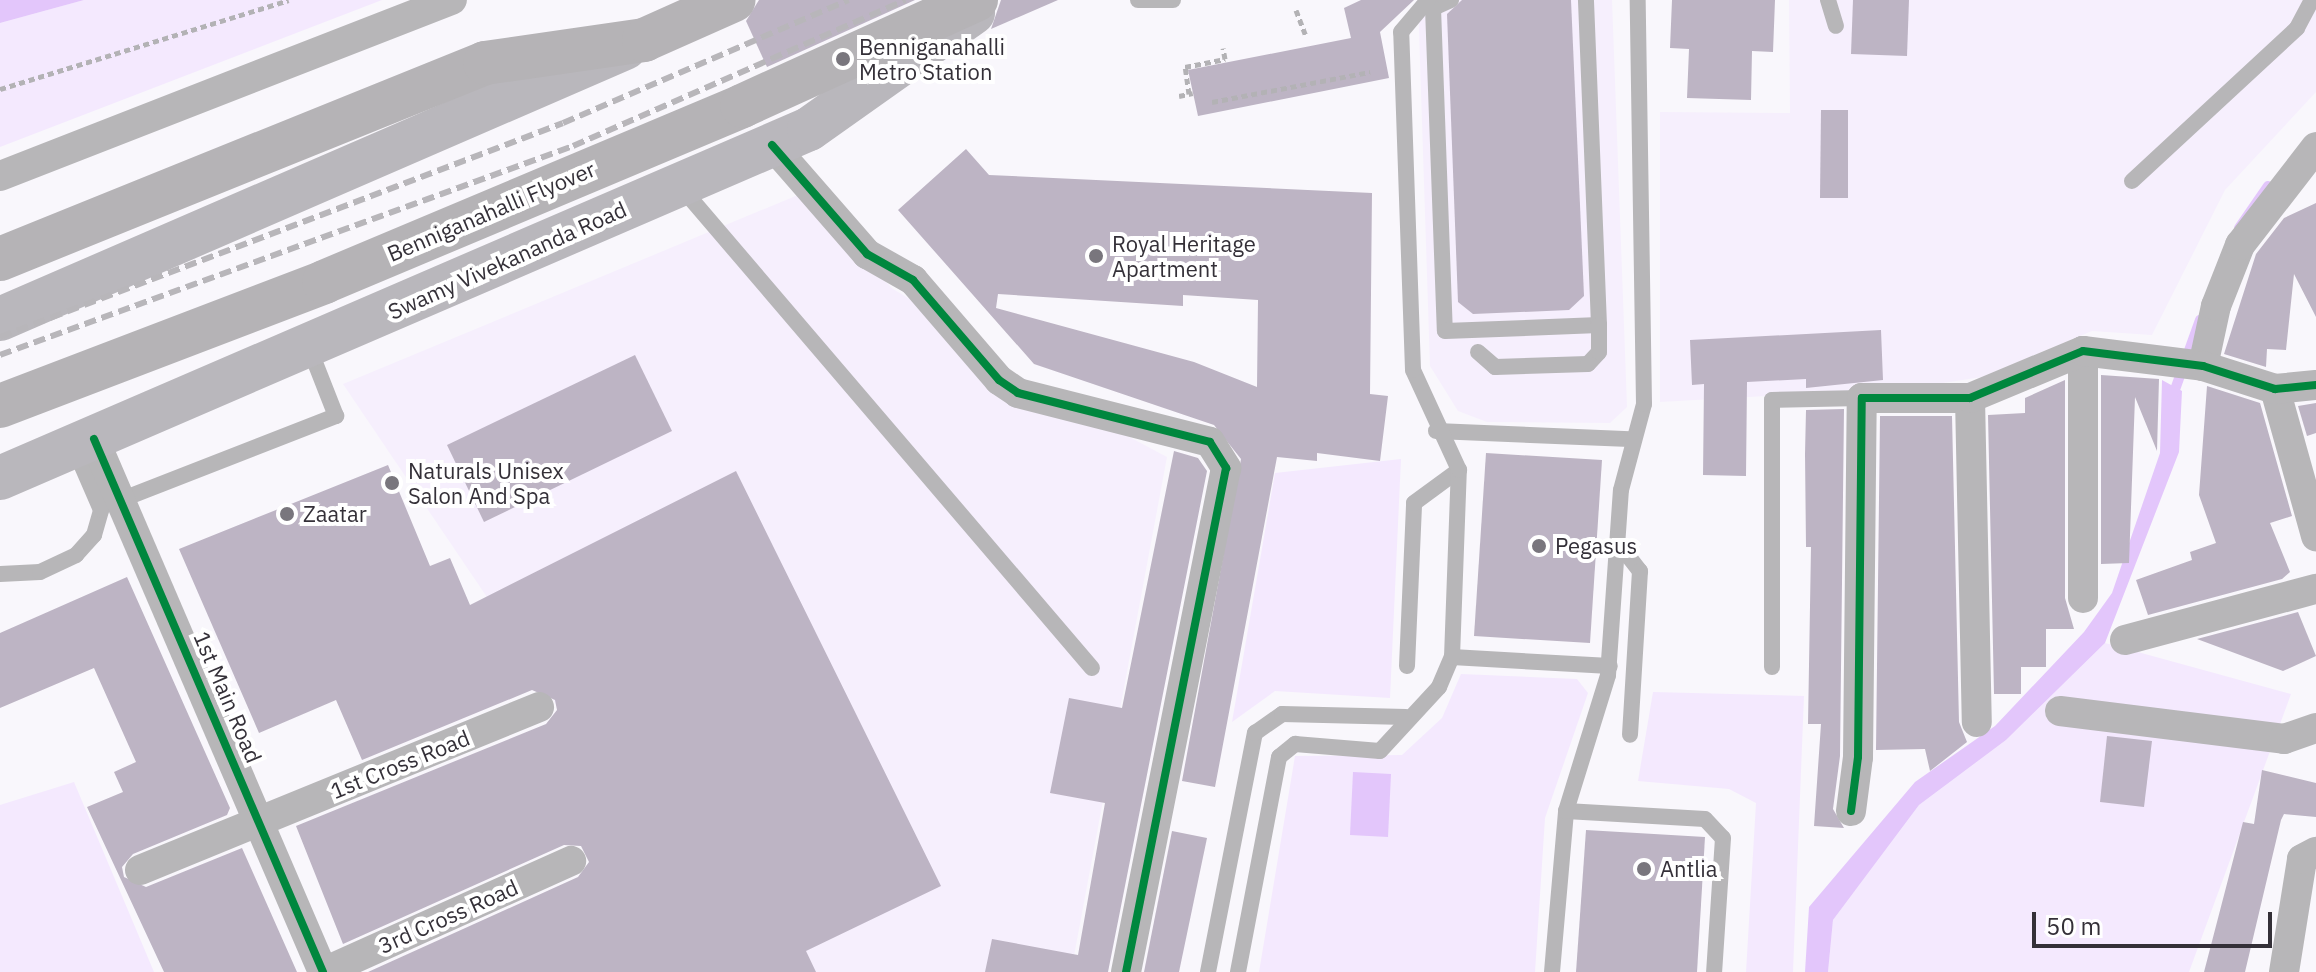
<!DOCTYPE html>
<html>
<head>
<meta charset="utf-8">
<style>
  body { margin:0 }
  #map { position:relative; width:2316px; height:972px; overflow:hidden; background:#f9f7fc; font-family:"IBM Plex Sans",sans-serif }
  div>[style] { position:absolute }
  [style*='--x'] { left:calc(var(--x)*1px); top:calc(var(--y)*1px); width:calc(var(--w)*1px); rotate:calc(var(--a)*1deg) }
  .built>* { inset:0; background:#f6effd }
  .green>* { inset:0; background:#f4e9fe }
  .water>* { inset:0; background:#e3c6fb }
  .stream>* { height:10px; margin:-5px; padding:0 5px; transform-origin:5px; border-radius:5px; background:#e3c6fb }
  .building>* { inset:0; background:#bdb4c4 }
  .path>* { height:5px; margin-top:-2.5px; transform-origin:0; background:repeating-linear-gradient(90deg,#b3b2b5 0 6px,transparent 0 10px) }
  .lane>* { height:16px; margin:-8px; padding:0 8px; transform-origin:8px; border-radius:8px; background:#b7b6b8 }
  .street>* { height:30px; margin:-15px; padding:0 15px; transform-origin:15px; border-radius:15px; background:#b7b6b8 }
  .primary>* { height:44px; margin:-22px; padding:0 22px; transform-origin:22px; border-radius:22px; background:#b9b7bc }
  .highway>* { height:44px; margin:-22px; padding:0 22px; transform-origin:22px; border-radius:22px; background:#b5b3b6 }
  .rail>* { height:6px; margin-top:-3px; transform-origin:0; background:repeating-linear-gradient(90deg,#b8b6ba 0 12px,transparent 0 18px) }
  .cycleway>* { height:8px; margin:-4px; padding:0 4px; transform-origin:4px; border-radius:4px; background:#00873e }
  .dots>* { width:22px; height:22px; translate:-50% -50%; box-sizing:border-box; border:4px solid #fff; border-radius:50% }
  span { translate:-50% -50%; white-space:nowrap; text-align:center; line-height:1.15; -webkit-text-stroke:8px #fff; paint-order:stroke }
  .poi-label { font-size:22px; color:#343038 }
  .left { translate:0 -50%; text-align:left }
  .street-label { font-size:22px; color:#343038 }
  .scale { position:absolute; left:2032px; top:912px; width:240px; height:36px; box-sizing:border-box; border:4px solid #343038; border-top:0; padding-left:10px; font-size:24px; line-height:28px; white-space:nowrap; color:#343038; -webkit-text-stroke:6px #fff; paint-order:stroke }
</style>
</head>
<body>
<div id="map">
  <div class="built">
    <i style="clip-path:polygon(1418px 0,1612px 0,1627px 407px,1610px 423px,1487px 422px,1458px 411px,1430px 366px)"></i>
    <i style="clip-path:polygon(1789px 0,2316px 0,2316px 92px,2225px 190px,2152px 335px,2092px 331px,1982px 377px,1910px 388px,1660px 402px,1660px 112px,1790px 113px)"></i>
    <i style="clip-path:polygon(798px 195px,893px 289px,928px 310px,991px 392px,1120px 432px,1167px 457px,1071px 972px,670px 972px,549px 689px,343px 384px)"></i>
  </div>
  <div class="green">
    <i style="clip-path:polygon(84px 0,382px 0,0 147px,0 23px)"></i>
    <i style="clip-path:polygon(1401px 459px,1390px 698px,1275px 691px,1232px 722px,1275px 473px)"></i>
    <i style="clip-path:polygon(2105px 643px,2291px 694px,2189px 972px,1828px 972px,1833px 920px,1919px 805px,2006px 740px)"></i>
    <i style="clip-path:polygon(1461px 674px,1577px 679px,1588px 693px,1545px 818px,1535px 972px,1259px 972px,1295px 756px,1402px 755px,1442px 718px)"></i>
    <i style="clip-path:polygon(1653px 692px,1804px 696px,1793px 972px,1746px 972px,1756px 803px,1729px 789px,1638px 781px)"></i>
    <i style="clip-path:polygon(74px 782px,154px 972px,0 972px,0 805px)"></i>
  </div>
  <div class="water">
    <i style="clip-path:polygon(0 0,84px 0,0 23px)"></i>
    <i style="clip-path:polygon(2162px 380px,2182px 391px,2179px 452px,2105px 643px,2006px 740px,1919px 805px,1833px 920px,1828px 972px,1805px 972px,1809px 907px,1915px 782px,1995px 726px,2084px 632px,2112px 593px,2160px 453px)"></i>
    <i style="clip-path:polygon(1353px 772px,1391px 774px,1388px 837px,1350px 835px)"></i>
  </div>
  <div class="stream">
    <i style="--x:2239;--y:228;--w:51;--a:-55.4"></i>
    <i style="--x:2172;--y:398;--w:83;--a:-70.3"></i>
  </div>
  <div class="building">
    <i style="clip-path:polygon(759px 0,915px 0,767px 67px,746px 21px)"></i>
    <i style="clip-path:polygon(1001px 0,1058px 0,991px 29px)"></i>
    <i style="clip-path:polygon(1361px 0,1414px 0,1380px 32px,1389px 78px,1198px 116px,1188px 70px,1351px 38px,1344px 8px)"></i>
    <i style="clip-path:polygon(1462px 0,1571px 0,1584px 296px,1569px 310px,1473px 314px,1458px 302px,1447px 14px)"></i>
    <i style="clip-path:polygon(1672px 0,1775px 0,1773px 52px,1752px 51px,1751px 100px,1687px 98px,1689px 49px,1670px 48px)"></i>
    <i style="clip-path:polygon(1853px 0,1909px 0,1907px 56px,1851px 54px)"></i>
    <i style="clip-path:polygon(1821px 110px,1848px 110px,1848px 198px,1820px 198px)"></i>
    <i style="clip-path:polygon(evenodd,966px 149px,989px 175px,1372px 193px,1370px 394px,1388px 396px,1380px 461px,1317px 453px,1317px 461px,1277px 457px,1215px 787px,1182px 781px,1241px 459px,1214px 425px,1034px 364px,898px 210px,966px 149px,998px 294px,1183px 306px,1183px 295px,1258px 300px,1257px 387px,1194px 362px,996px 308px,998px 294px)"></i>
    <i style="clip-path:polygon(2316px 203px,2316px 317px,2294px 274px,2286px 350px,2267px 349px,2266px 367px,2224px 354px,2256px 254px,2284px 218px)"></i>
    <i style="clip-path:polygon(1881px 330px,1883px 380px,1806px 388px,1806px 379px,1747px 382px,1746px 476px,1703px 475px,1704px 384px,1692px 385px,1690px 340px)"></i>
    <i style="clip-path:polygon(635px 355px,672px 431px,484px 522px,447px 445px)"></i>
    <i style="clip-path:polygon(2101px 375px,2159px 379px,2157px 451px,2135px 397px,2129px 563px,2101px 564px)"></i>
    <i style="clip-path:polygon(2065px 380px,2065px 598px,2074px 629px,2046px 629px,2046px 667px,2021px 667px,2021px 694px,1994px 694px,1988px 415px,2025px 413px,2025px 398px)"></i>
    <i style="clip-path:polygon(2207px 386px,2260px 403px,2292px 516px,2270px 523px,2290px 572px,2282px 579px,2148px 615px,2136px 580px,2192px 560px,2190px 552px,2216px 543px,2199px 495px)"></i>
    <i style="clip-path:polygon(2316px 403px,2316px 433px,2307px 436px,2298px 406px)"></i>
    <i style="clip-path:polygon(1844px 409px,1840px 756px,1833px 809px,1844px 828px,1814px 826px,1821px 724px,1808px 724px,1811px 547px,1806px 547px,1805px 454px,1806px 410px)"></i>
    <i style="clip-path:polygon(1880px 416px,1952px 416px,1959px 722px,1967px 742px,1930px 771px,1925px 749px,1876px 750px)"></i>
    <i style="clip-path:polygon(1174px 451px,1198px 458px,1207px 471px,1108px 972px,985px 972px,992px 939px,1078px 955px,1105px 803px,1050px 793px,1069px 698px,1122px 708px)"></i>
    <i style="clip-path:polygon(1486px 453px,1602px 460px,1590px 643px,1474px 636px)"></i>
    <i style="clip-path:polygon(388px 465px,430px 566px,450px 558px,470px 605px,736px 471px,941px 886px,806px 951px,816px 972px,368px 972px,578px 877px,589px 862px,581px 846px,564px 845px,343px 944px,296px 826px,546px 724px,557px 710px,555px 700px,532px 690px,362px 760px,336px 700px,259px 733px,179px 549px)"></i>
    <i style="clip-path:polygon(127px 577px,230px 808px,227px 815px,133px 854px,122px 867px,124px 877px,146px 887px,242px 848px,297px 972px,164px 972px,87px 807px,123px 792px,114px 772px,136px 762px,94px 668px,0 708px,0 633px)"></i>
    <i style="clip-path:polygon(2298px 612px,2316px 656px,2283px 671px,2197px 639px)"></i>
    <i style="clip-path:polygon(2107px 736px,2152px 741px,2144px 807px,2100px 802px)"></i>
    <i style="clip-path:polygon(2262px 770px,2316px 783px,2316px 817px,2284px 814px,2281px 820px,2245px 972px,2204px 972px,2243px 822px,2254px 824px)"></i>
    <i style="clip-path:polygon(1586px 830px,1705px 837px,1697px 972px,1576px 972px)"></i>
    <i style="clip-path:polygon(1172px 831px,1207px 838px,1179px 972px,1144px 972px)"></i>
  </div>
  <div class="path">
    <i style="--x:1296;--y:10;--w:26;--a:69"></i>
    <i style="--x:0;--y:89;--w:302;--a:-17.1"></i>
    <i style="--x:1189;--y:94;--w:27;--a:-98"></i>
    <i style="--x:1185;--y:67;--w:41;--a:-11.3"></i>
    <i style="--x:1225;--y:59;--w:11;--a:-100"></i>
    <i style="--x:1179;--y:96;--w:14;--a:-12"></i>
    <i style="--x:1212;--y:102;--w:161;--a:-10.8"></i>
  </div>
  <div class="lane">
    <i style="--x:1138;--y:0;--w:35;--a:0"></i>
    <i style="--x:1451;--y:0;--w:20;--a:156"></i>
    <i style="--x:1433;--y:8;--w:323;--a:87.9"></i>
    <i style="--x:1445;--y:331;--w:154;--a:-2.2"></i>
    <i style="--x:1599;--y:325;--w:325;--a:-92.3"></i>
    <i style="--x:1828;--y:0;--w:27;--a:73"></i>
    <i style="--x:2132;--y:181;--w:225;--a:-42.8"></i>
    <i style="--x:2297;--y:28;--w:32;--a:-62"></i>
    <i style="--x:680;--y:186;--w:634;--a:49.48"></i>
    <i style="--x:1478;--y:352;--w:23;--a:41"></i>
    <i style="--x:1495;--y:367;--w:93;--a:-1.8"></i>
    <i style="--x:1588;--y:364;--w:16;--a:-47"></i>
    <i style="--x:1599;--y:352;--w:27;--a:-90"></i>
    <i style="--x:1436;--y:431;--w:194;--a:2.4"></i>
    <i style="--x:123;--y:499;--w:229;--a:-21.3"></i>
    <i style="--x:336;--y:416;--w:74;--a:-111.4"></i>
    <i style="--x:1618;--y:543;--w:36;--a:52"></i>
    <i style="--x:1640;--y:571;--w:164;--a:93.5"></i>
    <i style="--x:0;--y:574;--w:40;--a:-2.9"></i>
    <i style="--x:40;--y:572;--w:40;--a:-25"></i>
    <i style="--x:76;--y:555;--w:27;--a:-48"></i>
    <i style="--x:94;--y:535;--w:26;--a:-74"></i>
    <i style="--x:101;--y:510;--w:68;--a:-113.5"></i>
    <i style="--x:1452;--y:657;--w:158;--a:3.3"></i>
    <i style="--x:1407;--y:666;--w:163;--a:-87.5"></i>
    <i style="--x:1414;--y:503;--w:56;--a:-36.3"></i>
    <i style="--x:1772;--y:667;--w:267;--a:-90"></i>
    <i style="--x:1772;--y:400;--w:90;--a:-1.3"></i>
    <i style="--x:1566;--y:811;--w:139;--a:3.3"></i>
    <i style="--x:1705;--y:819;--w:26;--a:47"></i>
    <i style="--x:1723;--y:838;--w:134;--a:93.8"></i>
    <i style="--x:1208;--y:972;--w:244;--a:-78.9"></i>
    <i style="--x:1255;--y:733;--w:33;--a:-35"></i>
    <i style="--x:1282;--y:714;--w:124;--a:1.4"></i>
    <i style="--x:1238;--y:972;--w:219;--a:-79.2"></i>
    <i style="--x:1279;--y:757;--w:21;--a:-39"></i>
    <i style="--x:1295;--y:744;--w:85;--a:4.7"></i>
    <i style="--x:1380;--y:751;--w:87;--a:-47.3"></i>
    <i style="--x:1439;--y:687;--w:33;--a:-67"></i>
    <i style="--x:1452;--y:657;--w:187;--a:-87.9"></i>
    <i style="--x:1459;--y:470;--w:110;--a:-114.7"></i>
    <i style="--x:1413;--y:370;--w:338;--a:-92"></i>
    <i style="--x:1401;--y:32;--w:42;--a:-49.8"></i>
    <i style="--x:1552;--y:972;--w:162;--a:-85"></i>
    <i style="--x:1566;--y:811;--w:142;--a:-72.8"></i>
    <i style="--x:1608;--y:675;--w:185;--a:-86"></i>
    <i style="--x:1621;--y:490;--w:89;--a:-75"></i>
    <i style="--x:1644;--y:404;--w:404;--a:-90.9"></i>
  </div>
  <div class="street">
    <i style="--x:772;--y:145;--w:145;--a:48.9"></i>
    <i style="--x:867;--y:254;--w:53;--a:29.5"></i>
    <i style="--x:913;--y:280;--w:132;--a:49.3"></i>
    <i style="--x:999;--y:380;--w:23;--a:34"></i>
    <i style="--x:1018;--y:393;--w:198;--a:14.3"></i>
    <i style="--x:1210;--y:442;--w:31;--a:58"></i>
    <i style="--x:1226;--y:468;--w:514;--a:101.22"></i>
    <i style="--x:0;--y:176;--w:485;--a:-21.3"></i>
    <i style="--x:2083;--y:351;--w:247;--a:90"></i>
    <i style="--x:2203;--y:366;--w:61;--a:-77.8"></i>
    <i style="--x:2216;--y:306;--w:66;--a:-68.5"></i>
    <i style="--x:2240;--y:245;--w:124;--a:-52.2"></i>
    <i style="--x:2275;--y:389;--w:153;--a:74.4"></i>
    <i style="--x:1970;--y:398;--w:324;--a:88.8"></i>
    <i style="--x:94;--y:439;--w:580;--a:66.75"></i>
    <i style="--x:2125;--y:640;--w:198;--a:-15"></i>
    <i style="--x:2060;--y:711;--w:226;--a:7.1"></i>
    <i style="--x:2284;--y:739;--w:34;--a:-19"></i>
    <i style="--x:1851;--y:811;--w:54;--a:-82.6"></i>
    <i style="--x:1858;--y:757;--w:359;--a:-89.4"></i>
    <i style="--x:1862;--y:398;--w:108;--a:0"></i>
    <i style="--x:1970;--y:398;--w:122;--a:-22.6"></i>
    <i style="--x:2083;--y:351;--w:121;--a:7.1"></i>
    <i style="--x:2203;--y:366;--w:76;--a:17.7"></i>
    <i style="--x:2275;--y:389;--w:41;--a:-5.6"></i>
    <i style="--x:140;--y:870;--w:431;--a:-22.2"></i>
    <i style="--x:324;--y:972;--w:271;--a:-24.2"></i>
    <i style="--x:2284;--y:972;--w:114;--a:-80.9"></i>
    <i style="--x:2302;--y:859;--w:16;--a:-27"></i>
  </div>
  <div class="primary">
    <i style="--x:0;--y:319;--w:681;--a:-23.44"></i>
    <i style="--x:0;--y:478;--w:881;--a:-23.34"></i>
    <i style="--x:809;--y:129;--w:201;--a:-35.3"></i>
  </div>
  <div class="highway">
    <i style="--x:0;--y:259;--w:523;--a:-22"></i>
    <i style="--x:485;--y:63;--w:161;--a:-8.2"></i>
    <i style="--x:644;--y:40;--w:98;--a:-24"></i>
    <i style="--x:0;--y:406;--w:347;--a:-20.9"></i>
    <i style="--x:324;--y:282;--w:454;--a:-22.8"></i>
    <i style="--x:742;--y:106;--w:257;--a:-24.4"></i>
  </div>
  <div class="rail">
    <i style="--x:0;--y:337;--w:602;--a:-20.81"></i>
    <i style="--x:563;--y:123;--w:311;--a:-23.3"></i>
    <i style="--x:0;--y:355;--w:610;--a:-20.04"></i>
    <i style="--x:573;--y:146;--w:363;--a:-23.7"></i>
  </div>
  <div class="cycleway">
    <i style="--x:772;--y:145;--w:145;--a:48.9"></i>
    <i style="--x:867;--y:254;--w:53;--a:29.5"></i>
    <i style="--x:913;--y:280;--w:132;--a:49.3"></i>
    <i style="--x:999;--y:380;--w:23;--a:34"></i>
    <i style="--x:1018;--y:393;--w:198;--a:14.3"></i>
    <i style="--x:1210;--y:442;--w:31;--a:58"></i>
    <i style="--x:1226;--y:468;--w:514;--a:101.22"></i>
    <i style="--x:94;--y:439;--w:580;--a:66.75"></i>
    <i style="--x:1851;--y:811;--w:54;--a:-82.6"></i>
    <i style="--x:1858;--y:757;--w:359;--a:-89.4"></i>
    <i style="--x:1862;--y:398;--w:108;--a:0"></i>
    <i style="--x:1970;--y:398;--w:122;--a:-22.6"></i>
    <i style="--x:2083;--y:351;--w:121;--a:7.1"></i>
    <i style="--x:2203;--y:366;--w:76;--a:17.7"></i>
    <i style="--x:2275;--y:389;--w:41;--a:-5.6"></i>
  </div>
  <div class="dots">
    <i style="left:843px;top:59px;background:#79767d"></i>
    <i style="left:1096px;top:256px;background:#79767d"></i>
    <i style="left:392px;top:483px;background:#79767d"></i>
    <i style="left:287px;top:514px;background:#79767d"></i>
    <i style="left:1539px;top:546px;background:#79767d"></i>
    <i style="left:1644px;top:869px;background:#79767d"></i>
  </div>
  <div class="poi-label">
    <span class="left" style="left:859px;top:59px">Benniganahalli<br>Metro Station</span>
    <span class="left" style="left:1112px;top:256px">Royal Heritage<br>Apartment</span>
    <span class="left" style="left:408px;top:483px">Naturals Unisex<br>Salon And Spa</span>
    <span class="left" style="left:303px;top:514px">Zaatar</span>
    <span class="left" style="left:1555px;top:546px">Pegasus</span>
    <span class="left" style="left:1660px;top:869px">Antlia</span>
  </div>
  <div class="street-label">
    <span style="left:491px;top:211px;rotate:-23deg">Benniganahalli Flyover</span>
    <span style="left:507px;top:260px;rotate:-24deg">Swamy Vivekananda Road</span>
    <span style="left:228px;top:697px;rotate:67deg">1st Main Road</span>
    <span style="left:400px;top:764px;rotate:-22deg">1st Cross Road</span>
    <span style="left:448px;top:916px;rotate:-24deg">3rd Cross Road</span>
  </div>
  <div class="scale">50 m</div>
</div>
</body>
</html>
